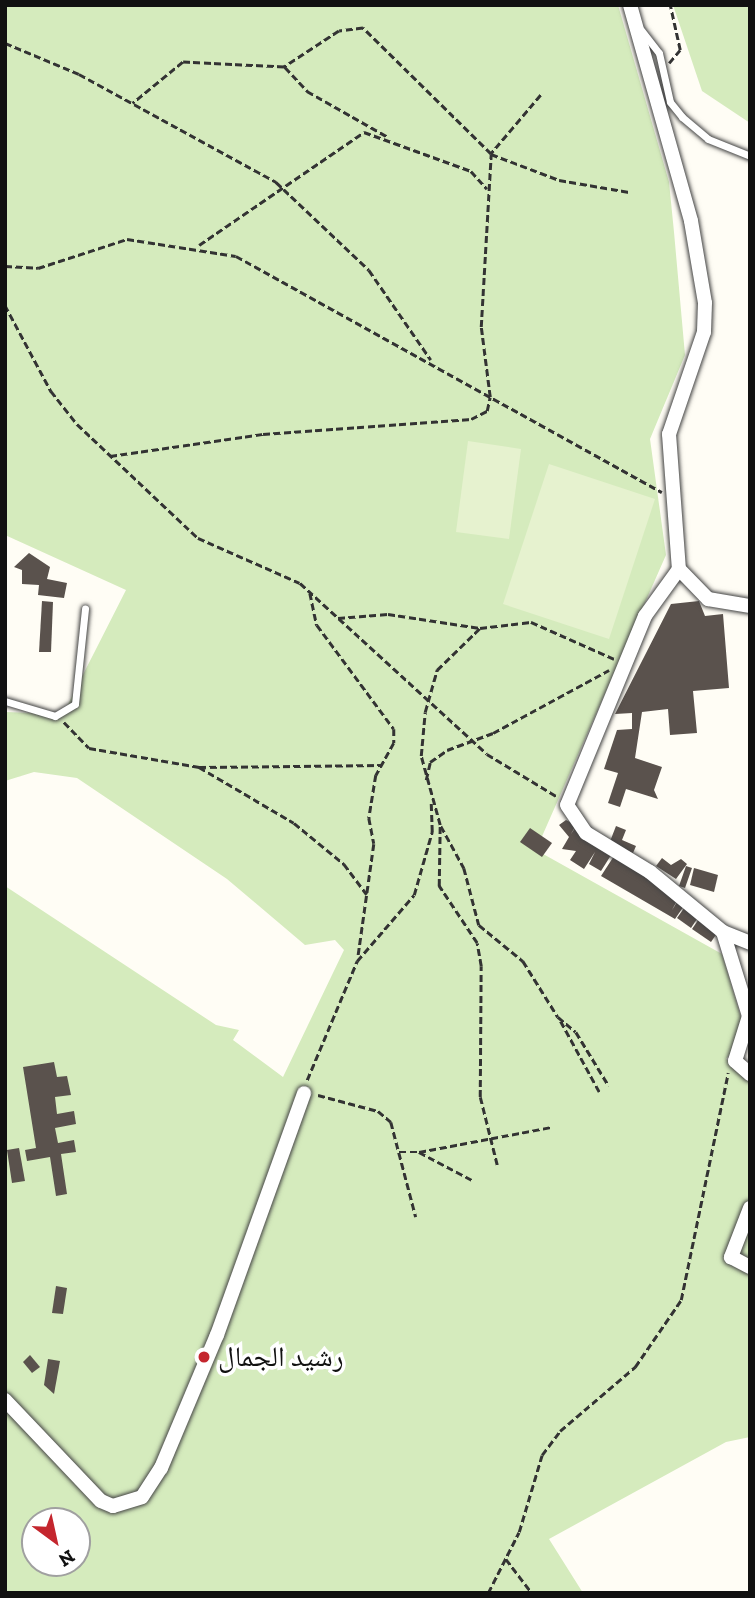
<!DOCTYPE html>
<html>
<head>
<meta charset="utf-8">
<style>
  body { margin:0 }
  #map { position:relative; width:755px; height:1598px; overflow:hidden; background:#fffdf5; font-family:"Zilla Slab","Noto Naskh Arabic",serif }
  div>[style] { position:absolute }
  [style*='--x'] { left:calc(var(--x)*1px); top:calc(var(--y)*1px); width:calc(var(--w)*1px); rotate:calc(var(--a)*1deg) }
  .green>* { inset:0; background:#d5ebbd }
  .pitch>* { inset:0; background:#e6f2cf }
  .building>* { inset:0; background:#5a524d }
  .path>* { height:2.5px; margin-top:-1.25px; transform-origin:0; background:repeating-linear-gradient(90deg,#333 0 7px,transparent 0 10.5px) }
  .roads { filter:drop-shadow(0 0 2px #444) drop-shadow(0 0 2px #444) }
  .lane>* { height:7px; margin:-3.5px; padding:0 3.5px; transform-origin:3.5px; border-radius:3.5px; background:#fff }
  .street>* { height:14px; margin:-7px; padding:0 7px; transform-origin:7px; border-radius:7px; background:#fff }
  .dots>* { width:19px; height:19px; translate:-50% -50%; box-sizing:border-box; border:4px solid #fff; border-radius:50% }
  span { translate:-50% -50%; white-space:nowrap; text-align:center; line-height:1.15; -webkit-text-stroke:7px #fff; paint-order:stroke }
  .poi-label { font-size:28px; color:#111 }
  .left { translate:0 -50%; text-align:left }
  .frame { position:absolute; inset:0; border:7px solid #111; pointer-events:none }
  .north { position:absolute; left:21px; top:1507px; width:70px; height:70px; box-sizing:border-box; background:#fff; border:2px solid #a0a0a0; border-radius:50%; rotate:147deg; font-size:19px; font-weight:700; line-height:28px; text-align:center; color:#111 }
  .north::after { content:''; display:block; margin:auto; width:24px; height:32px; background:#c4262e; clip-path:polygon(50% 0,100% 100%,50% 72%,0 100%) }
</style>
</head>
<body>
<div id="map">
  <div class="green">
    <i style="clip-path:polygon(evenodd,5px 5px,618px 5px,669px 182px,674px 232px,685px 355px,650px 439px,666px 555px,536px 850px,722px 954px,746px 1034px,726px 1059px,750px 1073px,750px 1437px,726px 1442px,549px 1539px,583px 1593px,5px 1593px,5px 886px,216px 1025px,239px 1030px,233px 1040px,283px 1077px,344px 950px,335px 940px,305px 945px,227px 879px,77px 778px,34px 772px,5px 781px,5px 712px,63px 714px,126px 590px,5px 535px,5px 5px,35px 1521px,77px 1521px,77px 1563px,35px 1563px,35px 1521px)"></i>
    <i style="clip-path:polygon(673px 5px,750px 5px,750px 123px,702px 91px)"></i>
  </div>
  <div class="pitch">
    <i style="clip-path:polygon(468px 441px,521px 449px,509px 539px,456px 532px)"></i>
    <i style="clip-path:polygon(549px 464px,655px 499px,609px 639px,503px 604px)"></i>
  </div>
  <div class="building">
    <i style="clip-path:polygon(29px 553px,50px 567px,47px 579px,67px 583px,64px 598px,38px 595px,39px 585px,22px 584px,22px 570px,14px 567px)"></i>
    <i style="clip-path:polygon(42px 601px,53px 602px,51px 652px,39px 652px)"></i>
    <i style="clip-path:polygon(699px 601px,705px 616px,723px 614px,729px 688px,693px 691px,697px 733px,670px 735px,668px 709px,642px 712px,635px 758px,662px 767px,654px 790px,658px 799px,626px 789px,620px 807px,608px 803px,618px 773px,604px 769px,617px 730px,632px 729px,632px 713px,615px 714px,671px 604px)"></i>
    <i style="clip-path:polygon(566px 820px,576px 825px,571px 834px,575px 828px,613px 852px,601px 871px,589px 864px,595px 852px,584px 869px,570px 860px,576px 851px,562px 849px,569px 837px,559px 825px)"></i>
    <i style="clip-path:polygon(616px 826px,626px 830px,622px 840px,636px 846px,633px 853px,609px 844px)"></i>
    <i style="clip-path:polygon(530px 828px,552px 843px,542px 857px,520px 842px)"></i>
    <i style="clip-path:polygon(614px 856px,679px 897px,672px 910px,679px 899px,686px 903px,675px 919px,601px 876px)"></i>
    <i style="clip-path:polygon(662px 858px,671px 865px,681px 859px,687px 864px,676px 879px,656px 866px)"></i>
    <i style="clip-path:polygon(686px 866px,692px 868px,685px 888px,679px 886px)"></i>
    <i style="clip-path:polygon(694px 868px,718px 875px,714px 892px,690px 885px)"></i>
    <i style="clip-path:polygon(687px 904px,701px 913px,691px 928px,677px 918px)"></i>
    <i style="clip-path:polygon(701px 916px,720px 929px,711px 942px,692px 929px)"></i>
    <i style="clip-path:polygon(54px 1062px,57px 1077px,67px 1076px,71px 1095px,55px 1097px,57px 1114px,74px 1111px,76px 1124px,55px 1128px,58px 1143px,74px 1140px,76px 1152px,61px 1154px,67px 1194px,56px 1196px,50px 1157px,27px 1161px,25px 1150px,36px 1148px,23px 1067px)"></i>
    <i style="clip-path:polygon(19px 1148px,25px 1181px,12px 1183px,7px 1150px)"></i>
    <i style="clip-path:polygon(56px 1286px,67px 1288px,63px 1314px,52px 1313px)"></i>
    <i style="clip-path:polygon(30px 1355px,40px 1367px,32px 1373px,23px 1362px)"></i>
    <i style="clip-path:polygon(48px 1359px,60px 1361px,54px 1394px,44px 1385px)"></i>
  </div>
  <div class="path">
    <i style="--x:5;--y:43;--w:80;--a:22.7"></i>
    <i style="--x:79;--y:74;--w:225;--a:28.7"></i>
    <i style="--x:276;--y:182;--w:128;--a:43.4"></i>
    <i style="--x:369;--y:270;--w:109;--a:55.4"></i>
    <i style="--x:669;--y:63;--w:17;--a:-50"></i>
    <i style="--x:680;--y:50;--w:46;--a:-102.5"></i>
    <i style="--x:285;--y:67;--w:33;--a:47"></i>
    <i style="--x:307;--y:91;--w:93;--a:29.6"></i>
    <i style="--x:541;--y:95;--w:77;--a:130.3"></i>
    <i style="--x:491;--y:154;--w:73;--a:20.9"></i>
    <i style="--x:559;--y:180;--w:71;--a:9.7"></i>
    <i style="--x:199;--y:245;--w:200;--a:-34.4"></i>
    <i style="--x:364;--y:132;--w:114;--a:20"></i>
    <i style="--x:471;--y:171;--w:24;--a:48"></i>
    <i style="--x:5;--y:266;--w:33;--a:3"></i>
    <i style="--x:38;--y:268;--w:94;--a:-18"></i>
    <i style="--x:127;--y:239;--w:110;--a:8.9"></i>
    <i style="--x:236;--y:256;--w:487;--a:29"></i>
    <i style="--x:5;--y:305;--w:98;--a:61.9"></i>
    <i style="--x:51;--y:391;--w:42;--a:51.8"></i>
    <i style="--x:77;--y:424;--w:166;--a:43.3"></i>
    <i style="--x:198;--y:538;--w:111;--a:23.8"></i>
    <i style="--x:300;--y:583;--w:253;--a:42.4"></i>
    <i style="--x:487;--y:754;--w:81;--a:31.3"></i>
    <i style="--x:110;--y:456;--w:155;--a:-8.2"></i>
    <i style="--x:263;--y:434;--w:209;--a:-4.1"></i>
    <i style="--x:471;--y:419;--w:18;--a:-27"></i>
    <i style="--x:487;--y:411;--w:14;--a:-78"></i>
    <i style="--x:490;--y:397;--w:71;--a:-97.3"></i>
    <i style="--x:481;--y:327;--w:173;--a:-86.7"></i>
    <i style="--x:491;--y:154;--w:180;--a:-135.5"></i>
    <i style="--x:363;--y:28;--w:24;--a:173"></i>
    <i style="--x:339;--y:31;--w:66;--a:146.8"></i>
    <i style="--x:284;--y:67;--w:101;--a:-177.2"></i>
    <i style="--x:183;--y:62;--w:65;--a:140.6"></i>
    <i style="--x:310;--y:593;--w:33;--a:78"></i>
    <i style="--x:317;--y:625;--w:129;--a:53.5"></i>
    <i style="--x:394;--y:729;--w:14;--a:90"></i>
    <i style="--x:394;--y:743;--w:37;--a:119"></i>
    <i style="--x:376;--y:775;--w:44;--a:99.2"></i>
    <i style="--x:369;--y:818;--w:26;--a:79"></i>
    <i style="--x:374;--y:844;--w:115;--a:98"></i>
    <i style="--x:338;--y:618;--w:50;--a:-4.6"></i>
    <i style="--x:388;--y:614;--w:93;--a:8.7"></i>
    <i style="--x:64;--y:722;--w:36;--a:46"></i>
    <i style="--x:89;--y:748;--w:112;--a:9.8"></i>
    <i style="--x:199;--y:767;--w:183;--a:-0.6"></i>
    <i style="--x:199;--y:767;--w:110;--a:30.5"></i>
    <i style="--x:294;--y:823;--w:65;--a:39.4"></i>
    <i style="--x:344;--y:864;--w:38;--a:53"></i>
    <i style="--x:426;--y:780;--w:18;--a:-77"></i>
    <i style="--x:430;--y:762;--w:21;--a:-35"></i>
    <i style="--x:447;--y:750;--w:49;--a:-20.3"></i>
    <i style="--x:493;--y:733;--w:132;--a:-28.5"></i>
    <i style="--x:441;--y:826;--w:48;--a:61.3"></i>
    <i style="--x:464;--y:868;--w:59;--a:75.3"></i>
    <i style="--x:479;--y:925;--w:57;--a:39.3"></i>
    <i style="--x:523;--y:961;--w:66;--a:58"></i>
    <i style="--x:307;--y:1080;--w:129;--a:-67.2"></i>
    <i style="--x:357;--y:961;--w:87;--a:-49.2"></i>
    <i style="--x:414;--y:895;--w:66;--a:-74.1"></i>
    <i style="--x:432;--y:832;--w:30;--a:-92"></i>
    <i style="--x:599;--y:1092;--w:85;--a:-118.7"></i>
    <i style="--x:558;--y:1017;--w:23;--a:40"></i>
    <i style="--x:576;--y:1032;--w:63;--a:58.6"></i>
    <i style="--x:318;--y:1095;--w:62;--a:14.9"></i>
    <i style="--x:378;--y:1111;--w:17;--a:40"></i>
    <i style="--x:391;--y:1122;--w:98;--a:75.3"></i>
    <i style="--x:399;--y:1152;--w:20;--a:0"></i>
    <i style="--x:419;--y:1152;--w:60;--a:27.8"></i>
    <i style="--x:419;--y:1152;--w:134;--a:-10.7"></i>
    <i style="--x:497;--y:1165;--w:70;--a:-104"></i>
    <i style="--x:480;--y:1097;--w:131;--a:-89.6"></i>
    <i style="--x:481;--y:966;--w:23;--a:-100"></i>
    <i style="--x:477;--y:943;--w:69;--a:-123.7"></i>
    <i style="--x:439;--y:886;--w:61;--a:-89.1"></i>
    <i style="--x:440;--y:825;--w:72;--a:-105.4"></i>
    <i style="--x:421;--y:756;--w:44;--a:-84.8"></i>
    <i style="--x:425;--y:712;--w:44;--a:-74.1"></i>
    <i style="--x:437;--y:670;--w:60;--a:-44.3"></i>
    <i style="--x:480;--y:628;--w:51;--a:-6.7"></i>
    <i style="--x:531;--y:622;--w:91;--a:24"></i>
    <i style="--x:506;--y:1559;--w:43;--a:52.6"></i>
    <i style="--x:488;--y:1593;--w:68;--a:-63.1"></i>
    <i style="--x:519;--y:1532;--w:80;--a:-73.4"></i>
    <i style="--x:542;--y:1455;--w:30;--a:-53"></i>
    <i style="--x:560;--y:1431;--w:99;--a:-40.5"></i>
    <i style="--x:635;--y:1367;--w:81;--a:-55.5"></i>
    <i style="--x:681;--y:1300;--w:232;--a:-78.3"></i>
  </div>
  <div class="roads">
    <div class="lane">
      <i style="--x:641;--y:30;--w:29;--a:52"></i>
      <i style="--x:659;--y:53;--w:50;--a:77.3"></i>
      <i style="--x:670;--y:102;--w:19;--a:51"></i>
      <i style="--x:682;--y:117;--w:34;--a:40"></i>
      <i style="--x:708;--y:139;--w:45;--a:22"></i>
      <i style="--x:5;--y:701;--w:52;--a:16.7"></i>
      <i style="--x:55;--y:716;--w:23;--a:-31"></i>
      <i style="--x:75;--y:704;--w:96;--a:-84"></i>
    </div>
    <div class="street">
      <i style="--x:630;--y:5;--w:224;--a:74.2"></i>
      <i style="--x:691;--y:221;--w:83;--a:80.3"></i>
      <i style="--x:705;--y:303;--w:29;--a:92"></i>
      <i style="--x:704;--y:332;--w:108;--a:108.9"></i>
      <i style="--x:669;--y:434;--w:135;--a:85.8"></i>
      <i style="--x:679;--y:569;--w:42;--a:46"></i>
      <i style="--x:708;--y:599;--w:43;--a:9.5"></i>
      <i style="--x:679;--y:569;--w:58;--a:125.9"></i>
      <i style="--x:645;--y:616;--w:204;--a:112.4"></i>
      <i style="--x:567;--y:805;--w:34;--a:56"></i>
      <i style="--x:586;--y:833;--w:75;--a:31.4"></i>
      <i style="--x:650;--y:872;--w:94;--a:39.4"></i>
      <i style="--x:723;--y:932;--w:88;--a:72.8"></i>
      <i style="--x:749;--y:1016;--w:47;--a:107.3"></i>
      <i style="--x:735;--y:1061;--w:20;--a:41"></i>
      <i style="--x:723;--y:932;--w:29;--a:22"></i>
      <i style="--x:750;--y:1208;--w:53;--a:111.2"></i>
      <i style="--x:731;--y:1257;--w:21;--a:28"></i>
      <i style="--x:5;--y:1400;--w:139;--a:46.5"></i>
      <i style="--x:101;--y:1501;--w:13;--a:23"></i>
      <i style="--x:113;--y:1506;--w:30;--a:-17"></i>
      <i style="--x:142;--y:1497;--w:35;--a:-57"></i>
      <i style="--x:161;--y:1468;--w:144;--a:-67.2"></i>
      <i style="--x:217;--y:1335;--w:257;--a:-70.2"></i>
    </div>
  </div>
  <div class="dots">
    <i style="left:204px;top:1357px;background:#c4262e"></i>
  </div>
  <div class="poi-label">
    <span class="left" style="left:218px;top:1357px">رشيد الجمال</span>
  </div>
  <div class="frame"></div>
  <div class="north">N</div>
</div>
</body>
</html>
